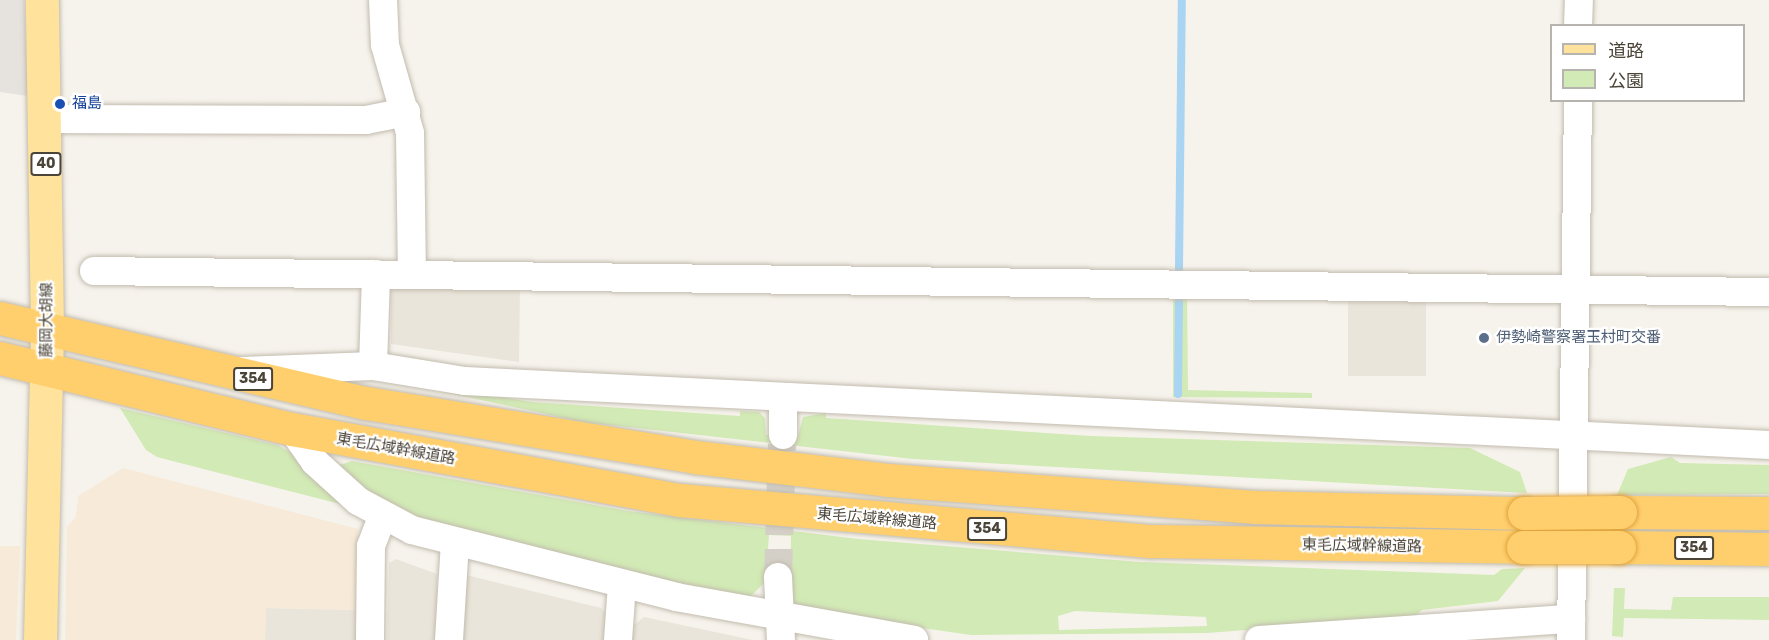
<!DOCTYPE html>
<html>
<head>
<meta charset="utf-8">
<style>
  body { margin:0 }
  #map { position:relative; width:1769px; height:640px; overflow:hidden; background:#f6f3ec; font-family:Rubik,"Noto Sans JP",sans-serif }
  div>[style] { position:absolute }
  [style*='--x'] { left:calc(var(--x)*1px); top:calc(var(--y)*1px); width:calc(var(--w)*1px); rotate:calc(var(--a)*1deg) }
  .residential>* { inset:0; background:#eae5da }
  .commercial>* { inset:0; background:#f7ead8 }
  .industrial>* { inset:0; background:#e6e2dd }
  .green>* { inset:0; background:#d2eab5 }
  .stream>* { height:8px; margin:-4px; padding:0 4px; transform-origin:4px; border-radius:4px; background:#a9d4f2 }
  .minor-tunnel>* { height:28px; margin-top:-14px; transform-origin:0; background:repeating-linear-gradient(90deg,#d4d0c8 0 28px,transparent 0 42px) }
  .roads { filter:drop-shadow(0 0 2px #c2bbae) drop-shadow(0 0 2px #c2bbae) }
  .minor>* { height:28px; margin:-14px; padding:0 14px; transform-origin:14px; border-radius:14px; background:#fff }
  .major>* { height:33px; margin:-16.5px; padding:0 16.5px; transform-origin:16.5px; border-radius:16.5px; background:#ffe39c }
  .highway>* { height:33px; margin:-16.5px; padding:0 16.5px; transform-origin:16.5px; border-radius:16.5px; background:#ffcf6e }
  .bridges { filter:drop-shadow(0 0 2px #e0a43c) drop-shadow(0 0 2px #e0a43c) }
  .highway-bridge>* { height:33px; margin:-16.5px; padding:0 16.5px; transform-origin:16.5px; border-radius:16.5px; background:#ffcf6e }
  .dots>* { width:16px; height:16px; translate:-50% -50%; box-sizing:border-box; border:3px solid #fff; border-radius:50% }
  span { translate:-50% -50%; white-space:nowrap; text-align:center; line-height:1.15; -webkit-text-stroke:4.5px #fff; paint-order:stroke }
  .shield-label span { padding:2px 4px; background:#fff; border:2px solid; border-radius:4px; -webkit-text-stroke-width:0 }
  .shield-label { font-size:14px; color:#4b4439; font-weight:700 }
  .transit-label { font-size:15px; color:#164399 }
  .left { translate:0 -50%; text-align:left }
  .street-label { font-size:15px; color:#4b4439 }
  .service-label { font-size:15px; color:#4e5e75 }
  .legend { position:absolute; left:1550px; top:24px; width:195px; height:78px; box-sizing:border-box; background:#fff; border:2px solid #b7b4b0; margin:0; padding:8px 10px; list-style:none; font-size:18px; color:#4b4439 }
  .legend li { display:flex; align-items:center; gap:12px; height:30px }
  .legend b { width:30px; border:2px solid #b7b4b0 }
</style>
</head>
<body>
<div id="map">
  <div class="residential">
    <i style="clip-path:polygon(398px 285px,520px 287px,519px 362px,391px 344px,391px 289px)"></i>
    <i style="clip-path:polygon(1348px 301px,1426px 302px,1426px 376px,1348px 376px)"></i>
    <i style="clip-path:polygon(396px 559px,437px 574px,437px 640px,387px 640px,389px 563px)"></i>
    <i style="clip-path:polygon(466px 575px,601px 608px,607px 615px,607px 640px,457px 640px)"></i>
    <i style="clip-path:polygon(266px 608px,358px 610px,358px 640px,265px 640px)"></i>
    <i style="clip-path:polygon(644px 617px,753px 640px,628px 640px,628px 630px)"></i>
  </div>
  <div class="commercial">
    <i style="clip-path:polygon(123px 468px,358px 529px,358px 610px,266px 608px,265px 640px,65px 640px,67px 527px,76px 517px,78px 496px)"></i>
    <i style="clip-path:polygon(0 546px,20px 546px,16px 640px,0 640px)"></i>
  </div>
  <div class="industrial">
    <i style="clip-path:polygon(0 0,24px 0,28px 96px,0 92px)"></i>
  </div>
  <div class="green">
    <i style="clip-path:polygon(1173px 295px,1187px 295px,1188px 390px,1312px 393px,1312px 398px,1173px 397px)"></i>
    <i style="clip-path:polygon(388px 380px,533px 402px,740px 416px,740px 411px,759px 412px,765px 418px,766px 435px,798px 436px,803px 417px,826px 413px,826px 418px,1091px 436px,1470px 448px,1520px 472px,1527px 493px,913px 459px,583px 422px)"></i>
    <i style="clip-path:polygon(120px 408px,277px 445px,294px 454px,348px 506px,157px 457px,146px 450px)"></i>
    <i style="clip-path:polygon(1671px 457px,1680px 463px,1769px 465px,1769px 494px,1617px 495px,1628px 469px)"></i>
    <i style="clip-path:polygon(evenodd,352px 461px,628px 511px,858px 539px,1140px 562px,1494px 575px,1502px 569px,1525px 568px,1498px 601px,1422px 610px,1414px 617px,1207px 633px,971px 635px,811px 612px,790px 602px,791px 536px,769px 535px,766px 574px,771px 576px,747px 600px,415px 520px,378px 502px,336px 466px,352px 461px,1075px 611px,1206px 617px,1207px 626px,1059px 630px,1058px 616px,1075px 611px)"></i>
    <i style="clip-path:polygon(1614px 588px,1625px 588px,1624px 609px,1671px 610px,1673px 597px,1769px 597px,1769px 620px,1624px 618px,1623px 637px,1612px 636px)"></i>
  </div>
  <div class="stream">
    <i style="--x:1179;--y:269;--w:269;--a:-89.4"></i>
    <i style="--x:1178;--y:394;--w:93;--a:-89.4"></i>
  </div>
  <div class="minor-tunnel">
    <i style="--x:778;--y:577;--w:133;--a:-88.3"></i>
  </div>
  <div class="roads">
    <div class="minor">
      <i style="--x:383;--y:0;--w:45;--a:87.5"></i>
      <i style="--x:385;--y:45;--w:91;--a:74.1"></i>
      <i style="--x:410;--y:133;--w:142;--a:89.2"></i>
      <i style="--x:1578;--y:26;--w:26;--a:-88"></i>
      <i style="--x:45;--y:119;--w:321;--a:0.2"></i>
      <i style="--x:366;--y:120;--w:41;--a:-11.3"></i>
      <i style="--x:94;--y:271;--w:1675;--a:0.72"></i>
      <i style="--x:373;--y:366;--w:92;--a:-88.1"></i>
      <i style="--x:242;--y:371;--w:131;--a:-2.2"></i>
      <i style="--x:373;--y:366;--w:93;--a:9.3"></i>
      <i style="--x:465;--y:381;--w:1306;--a:2.81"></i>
      <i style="--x:292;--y:429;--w:40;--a:55.1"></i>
      <i style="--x:315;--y:462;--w:58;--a:42.2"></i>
      <i style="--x:358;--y:501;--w:61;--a:28.2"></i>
      <i style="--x:412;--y:530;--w:272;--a:14.2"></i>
      <i style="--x:676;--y:597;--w:242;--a:10.2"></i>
      <i style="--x:783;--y:435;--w:37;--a:-90"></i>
      <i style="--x:778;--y:577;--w:63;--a:87.3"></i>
      <i style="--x:370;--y:640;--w:94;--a:-89.4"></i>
      <i style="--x:371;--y:546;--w:30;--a:-69"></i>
      <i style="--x:449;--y:640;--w:98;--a:-86.5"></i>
      <i style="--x:618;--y:640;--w:56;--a:-85.9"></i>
      <i style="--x:1259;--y:640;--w:313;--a:-3.9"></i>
      <i style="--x:1571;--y:640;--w:540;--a:-89.26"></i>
    </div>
    <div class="major">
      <i style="--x:40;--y:640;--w:312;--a:-88.7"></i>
      <i style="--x:47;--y:328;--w:328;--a:-90.9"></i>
    </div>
    <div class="highway">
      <i style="--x:0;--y:318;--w:376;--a:13.1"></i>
      <i style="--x:366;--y:403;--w:333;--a:9.3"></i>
      <i style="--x:695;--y:457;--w:194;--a:6.8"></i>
      <i style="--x:888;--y:480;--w:367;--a:4.2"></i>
      <i style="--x:1254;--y:507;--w:270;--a:1.3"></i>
      <i style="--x:0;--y:358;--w:301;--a:13.7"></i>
      <i style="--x:292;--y:429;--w:394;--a:10.4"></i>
      <i style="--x:680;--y:500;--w:474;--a:5"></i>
      <i style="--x:1152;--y:541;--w:371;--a:0.9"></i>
      <i style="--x:1620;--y:512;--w:149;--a:0.4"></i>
      <i style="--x:1619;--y:547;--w:150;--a:0.8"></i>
    </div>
  </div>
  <div class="bridges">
    <div class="highway-bridge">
      <i style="--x:1524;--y:513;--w:96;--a:-0.6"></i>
      <i style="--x:1523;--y:547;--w:96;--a:0"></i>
    </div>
  </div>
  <div class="dots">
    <i style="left:60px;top:104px;background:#1a4fb4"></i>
    <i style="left:1484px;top:338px;background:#5c6f8a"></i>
  </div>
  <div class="shield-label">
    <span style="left:46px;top:164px">40</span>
    <span style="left:253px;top:379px">354</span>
    <span style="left:987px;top:529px">354</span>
    <span style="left:1694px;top:548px">354</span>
  </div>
  <div class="transit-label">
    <span class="left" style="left:72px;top:104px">福島</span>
  </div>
  <div class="street-label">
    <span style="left:47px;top:320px;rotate:-90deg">藤岡大胡線</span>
    <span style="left:396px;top:449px;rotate:10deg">東毛広域幹線道路</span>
    <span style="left:877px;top:519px;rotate:5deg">東毛広域幹線道路</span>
    <span style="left:1362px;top:546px;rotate:1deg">東毛広域幹線道路</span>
  </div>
  <div class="service-label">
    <span class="left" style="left:1496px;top:338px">伊勢崎警察署玉村町交番</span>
  </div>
  <ul class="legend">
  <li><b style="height:8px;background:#ffe39c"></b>道路</li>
  <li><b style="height:16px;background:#d2eab5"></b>公園</li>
  </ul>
</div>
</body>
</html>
